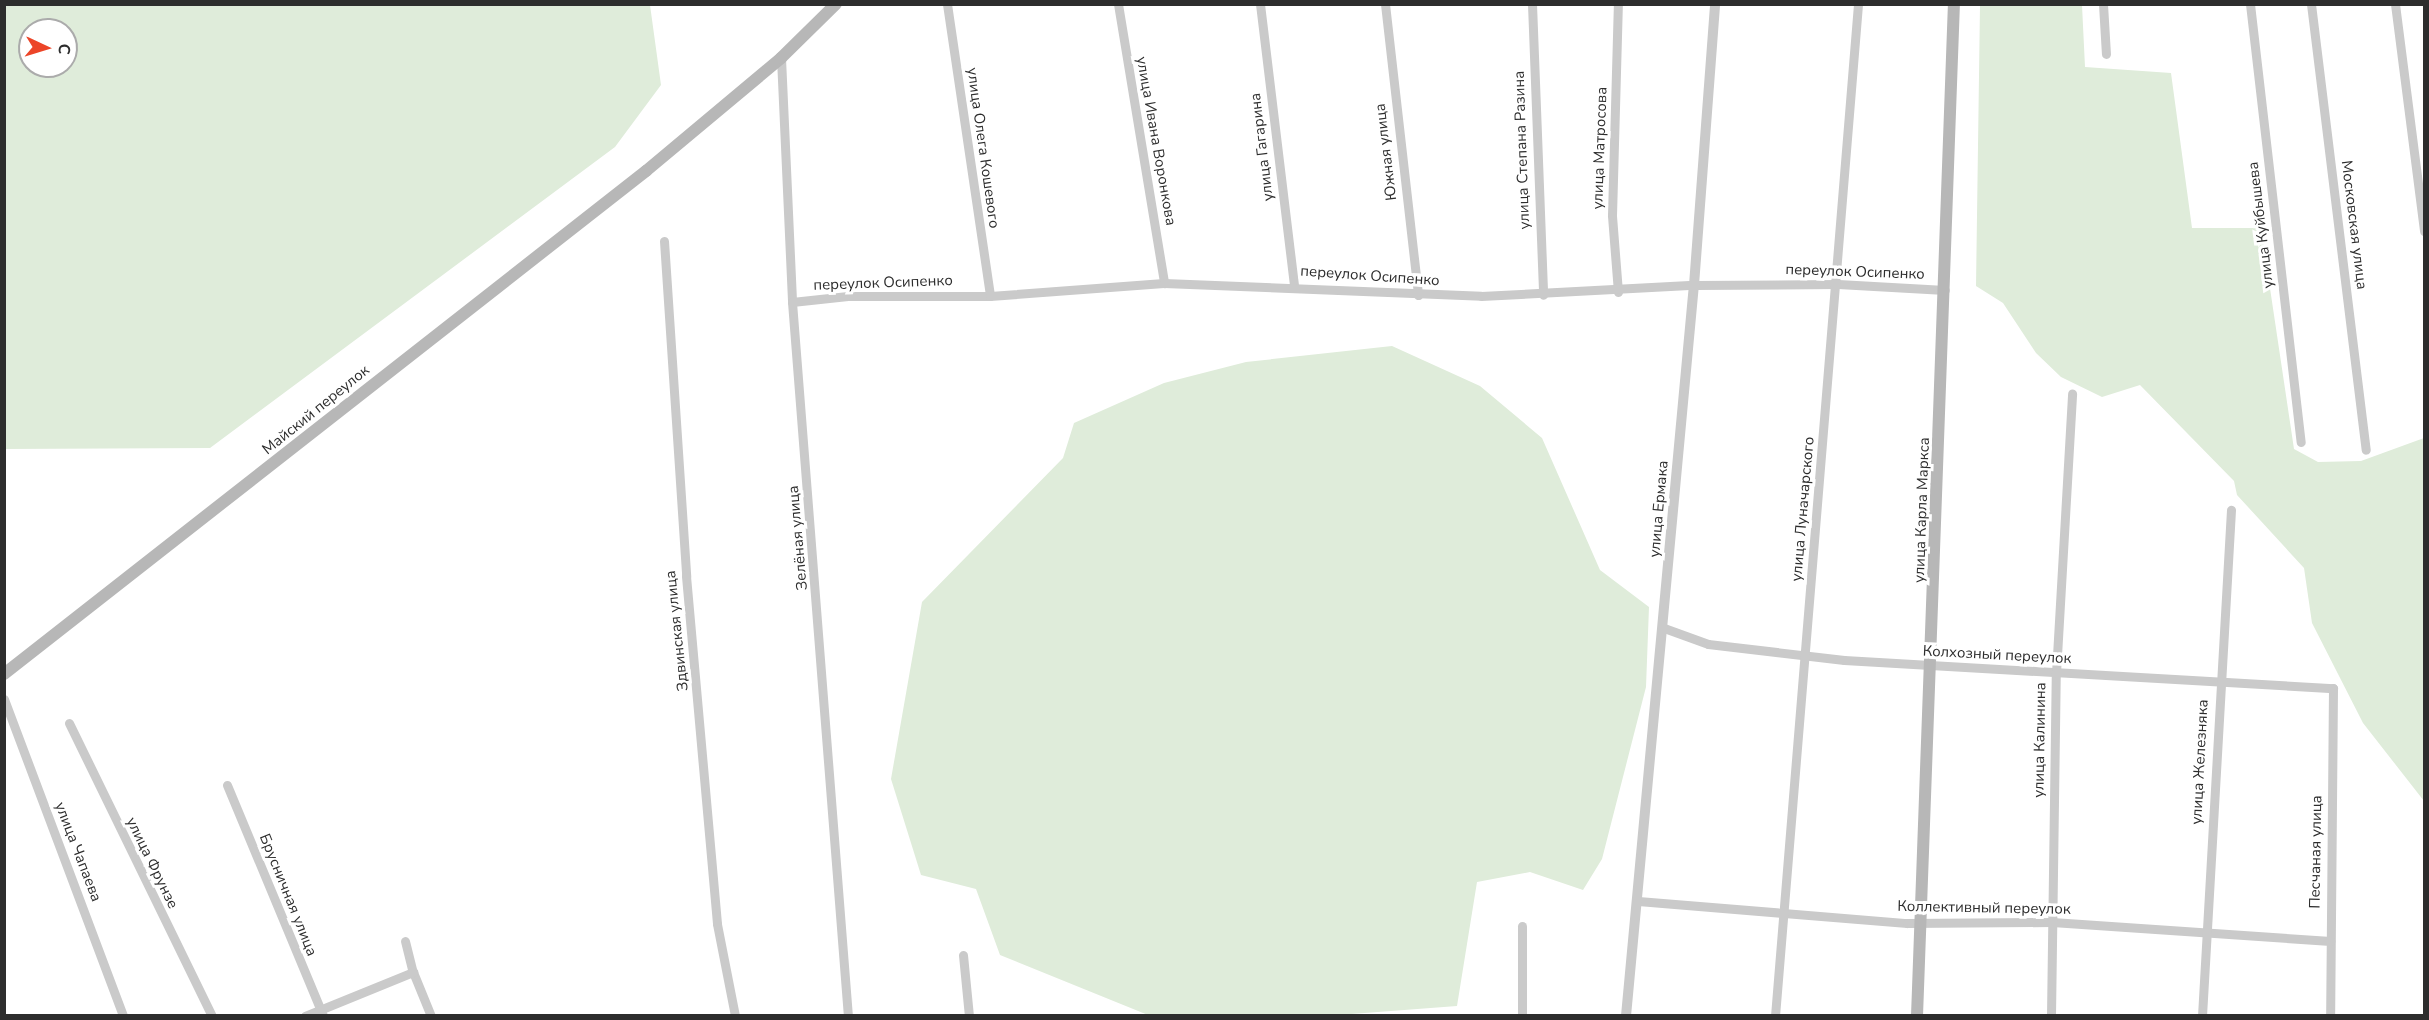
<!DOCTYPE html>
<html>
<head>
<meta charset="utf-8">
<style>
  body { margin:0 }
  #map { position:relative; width:2429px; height:1020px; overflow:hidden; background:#fff; font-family:"Nunito Sans",sans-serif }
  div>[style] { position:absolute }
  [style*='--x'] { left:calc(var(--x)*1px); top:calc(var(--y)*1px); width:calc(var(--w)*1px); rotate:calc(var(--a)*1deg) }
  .green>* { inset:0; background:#dfecda }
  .minor>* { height:9px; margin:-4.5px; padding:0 4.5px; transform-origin:4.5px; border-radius:4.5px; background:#cacaca }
  .tertiary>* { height:10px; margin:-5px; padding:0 5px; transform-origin:5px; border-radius:5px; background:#cacaca }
  .secondary>* { height:12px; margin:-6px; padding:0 6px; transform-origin:6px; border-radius:6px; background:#b7b7b7 }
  span { translate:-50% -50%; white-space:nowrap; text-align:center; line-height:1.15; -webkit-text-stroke:6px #fff; paint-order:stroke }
  .street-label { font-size:15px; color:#2d2d2d }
  .frame { position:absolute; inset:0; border:6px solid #2d2d2d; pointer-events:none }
  .north { position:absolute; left:18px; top:18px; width:60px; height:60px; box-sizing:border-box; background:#fff; border:2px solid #ababab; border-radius:50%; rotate:94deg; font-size:16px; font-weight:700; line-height:24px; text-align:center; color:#2d2d2d }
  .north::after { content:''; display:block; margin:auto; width:21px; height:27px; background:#ec4528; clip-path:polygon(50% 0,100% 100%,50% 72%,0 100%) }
</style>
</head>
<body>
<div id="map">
  <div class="green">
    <i style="clip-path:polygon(evenodd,4px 5px,650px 5px,661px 85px,615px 147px,210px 448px,5px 449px,4px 5px,30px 30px,66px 30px,66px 66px,30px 66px,30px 30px)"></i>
    <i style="clip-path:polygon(1980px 5px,2082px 5px,2085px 67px,2171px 73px,2192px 228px,2261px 228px,2294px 449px,2318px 462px,2361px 461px,2424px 438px,2424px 801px,2363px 723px,2312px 623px,2304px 568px,2237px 495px,2234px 481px,2140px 385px,2102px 397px,2061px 377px,2036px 353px,2003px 303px,1976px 286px)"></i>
    <i style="clip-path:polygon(1392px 346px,1480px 386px,1542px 438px,1600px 570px,1649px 607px,1646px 687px,1602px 859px,1583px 890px,1530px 872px,1477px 882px,1457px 1006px,1325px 1016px,1148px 1015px,1000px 955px,976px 889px,921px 875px,891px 779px,922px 602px,1063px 458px,1074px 423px,1164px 383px,1246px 362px)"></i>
  </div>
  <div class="minor">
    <i style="--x:947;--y:4;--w:295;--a:81.6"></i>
    <i style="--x:1118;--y:4;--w:283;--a:80.6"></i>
    <i style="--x:1260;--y:4;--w:284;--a:83.1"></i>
    <i style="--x:1385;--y:4;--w:293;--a:83.5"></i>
    <i style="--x:1532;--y:4;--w:291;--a:87.8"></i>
    <i style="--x:2103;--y:4;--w:50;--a:86.6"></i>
    <i style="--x:2250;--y:4;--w:441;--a:83.4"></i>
    <i style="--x:2311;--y:4;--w:449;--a:83"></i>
    <i style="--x:2395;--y:4;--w:229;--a:82.7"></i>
    <i style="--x:781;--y:58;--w:244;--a:87.4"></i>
    <i style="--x:792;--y:302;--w:716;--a:85.52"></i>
    <i style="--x:664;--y:241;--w:336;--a:86.2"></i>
    <i style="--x:686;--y:576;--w:349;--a:84.9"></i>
    <i style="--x:717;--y:924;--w:94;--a:78.9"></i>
    <i style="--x:1618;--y:292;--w:77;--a:-94.5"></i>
    <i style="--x:1612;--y:215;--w:211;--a:-88.4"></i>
    <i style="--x:792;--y:302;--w:56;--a:-6.1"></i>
    <i style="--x:848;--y:296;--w:142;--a:0"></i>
    <i style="--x:990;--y:296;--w:174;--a:-4.3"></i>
    <i style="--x:1164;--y:283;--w:317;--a:2.3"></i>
    <i style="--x:1481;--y:296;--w:213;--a:-3"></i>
    <i style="--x:1694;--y:285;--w:144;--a:-0.4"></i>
    <i style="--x:1838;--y:284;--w:107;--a:3.2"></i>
    <i style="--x:1664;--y:628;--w:47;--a:20"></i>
    <i style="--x:1708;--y:644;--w:137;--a:6.7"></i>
    <i style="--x:1844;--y:660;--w:490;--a:3.3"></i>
    <i style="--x:2333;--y:688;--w:328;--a:90.5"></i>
    <i style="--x:4;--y:699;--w:339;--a:69.4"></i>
    <i style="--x:69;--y:723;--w:326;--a:64"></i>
    <i style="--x:227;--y:785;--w:250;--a:67.4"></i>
    <i style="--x:1638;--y:901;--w:270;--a:4.7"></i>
    <i style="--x:1907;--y:923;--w:145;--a:-0.4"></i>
    <i style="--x:2052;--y:922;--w:279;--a:3.9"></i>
    <i style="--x:405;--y:941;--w:32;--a:76"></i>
    <i style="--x:413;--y:972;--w:48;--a:67.8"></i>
    <i style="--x:963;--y:955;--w:61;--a:84.4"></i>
    <i style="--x:305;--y:1016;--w:117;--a:-22.2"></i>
    <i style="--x:1522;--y:1016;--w:90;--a:-90"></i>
    <i style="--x:1775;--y:1016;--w:1015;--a:-85.31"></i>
    <i style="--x:2051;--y:1016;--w:343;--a:-89.2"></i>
    <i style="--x:2056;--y:673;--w:280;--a:-86.7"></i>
    <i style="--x:2202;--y:1016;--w:507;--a:-86.72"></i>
  </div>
  <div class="tertiary">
    <i style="--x:1626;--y:1016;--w:734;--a:-84.69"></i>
    <i style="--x:1694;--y:285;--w:282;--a:-85.7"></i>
  </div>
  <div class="secondary">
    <i style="--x:4;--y:674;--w:816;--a:-38.08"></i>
    <i style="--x:646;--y:171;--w:176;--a:-39.9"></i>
    <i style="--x:781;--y:58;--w:77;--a:-44.5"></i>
    <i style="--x:1917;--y:1016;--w:1013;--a:-87.91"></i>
  </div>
  <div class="street-label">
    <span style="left:1156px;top:141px;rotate:80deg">улица Ивана Воронкова</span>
    <span style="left:1262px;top:147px;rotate:-97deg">улица Гагарина</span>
    <span style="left:983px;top:148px;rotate:82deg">улица Олега Кошевого</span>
    <span style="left:1600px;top:148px;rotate:-88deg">улица Матросова</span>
    <span style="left:1522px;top:150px;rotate:-92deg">улица Степана Разина</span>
    <span style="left:1386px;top:152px;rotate:-97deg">Южная улица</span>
    <span style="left:2261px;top:225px;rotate:-97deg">улица Куйбышева</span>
    <span style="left:2354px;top:225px;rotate:83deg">Московская улица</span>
    <span style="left:1855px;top:272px;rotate:2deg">переулок Осипенко</span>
    <span style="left:1370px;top:276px;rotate:4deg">переулок Осипенко</span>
    <span style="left:883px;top:283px;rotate:-2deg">переулок Осипенко</span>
    <span style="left:316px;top:410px;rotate:-39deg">Майский переулок</span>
    <span style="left:1659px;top:509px;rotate:-85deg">улица Ермака</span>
    <span style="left:1803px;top:509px;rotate:-85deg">улица Луначарского</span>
    <span style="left:1922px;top:510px;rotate:-88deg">улица Карла Маркса</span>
    <span style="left:798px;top:538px;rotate:-95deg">Зелёная улица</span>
    <span style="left:677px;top:631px;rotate:-96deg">Здвинская улица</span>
    <span style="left:1997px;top:655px;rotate:3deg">Колхозный переулок</span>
    <span style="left:2040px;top:740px;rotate:-89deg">улица Калинина</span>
    <span style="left:2200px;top:762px;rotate:-87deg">улица Железняка</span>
    <span style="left:78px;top:852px;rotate:69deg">улица Чапаева</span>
    <span style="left:2316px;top:852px;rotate:-89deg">Песчаная улица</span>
    <span style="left:152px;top:863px;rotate:64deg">улица Фрунзе</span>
    <span style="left:288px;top:895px;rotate:68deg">Брусничная улица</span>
    <span style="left:1984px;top:908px;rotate:1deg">Коллективный переулок</span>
  </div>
  <div class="frame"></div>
  <div class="north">С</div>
</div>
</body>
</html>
